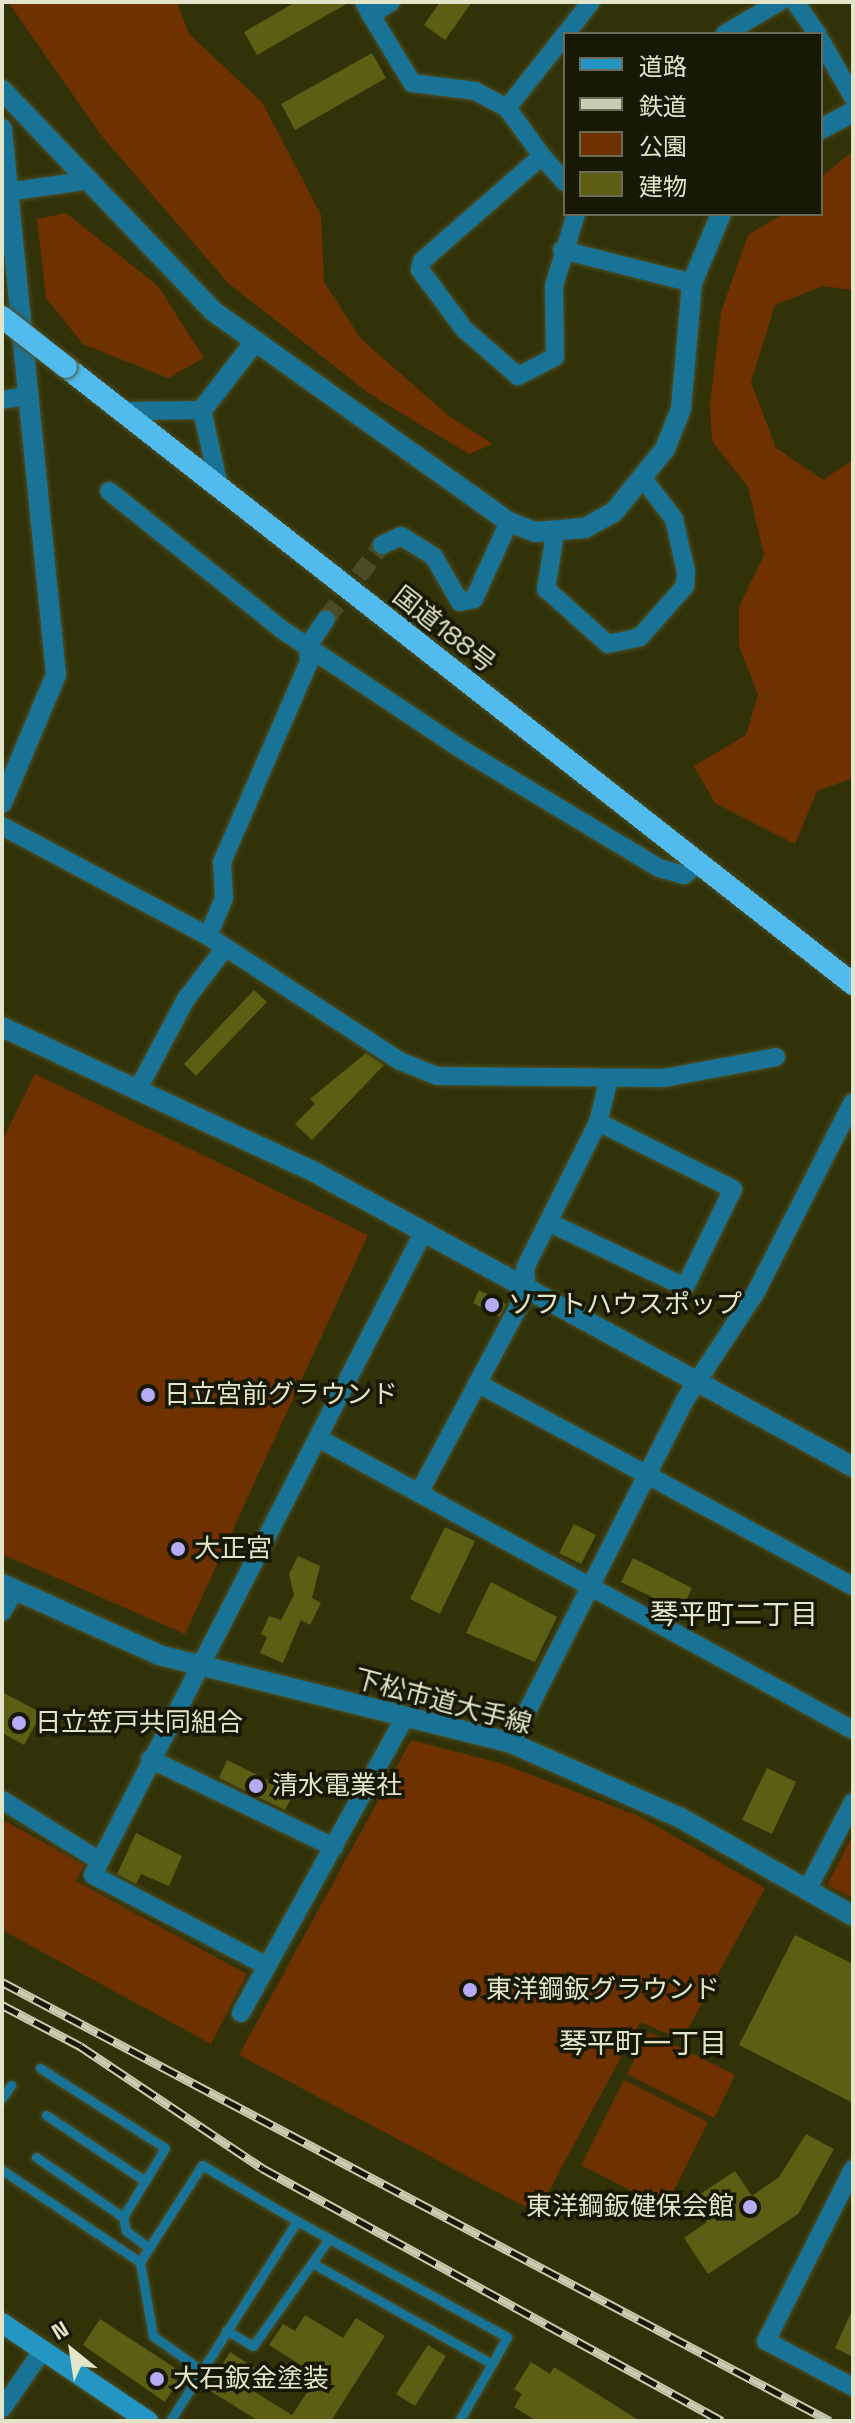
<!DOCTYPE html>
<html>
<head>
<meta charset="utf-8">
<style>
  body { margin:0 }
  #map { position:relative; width:855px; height:2423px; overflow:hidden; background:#313208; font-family:"Space Grotesk","Noto Sans JP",sans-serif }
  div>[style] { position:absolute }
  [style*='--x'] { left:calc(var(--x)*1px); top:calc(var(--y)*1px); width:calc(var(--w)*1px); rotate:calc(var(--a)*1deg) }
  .green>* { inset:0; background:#6f3100 }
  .building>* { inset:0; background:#5c5e13 }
  .minor-tunnel>* { height:18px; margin-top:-9px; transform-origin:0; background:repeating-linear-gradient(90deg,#4c4d25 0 18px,transparent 0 27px) }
  .roads { filter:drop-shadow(0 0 2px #4d4f27) drop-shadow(0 0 2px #4d4f27) }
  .service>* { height:9px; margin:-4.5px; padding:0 4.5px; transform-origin:4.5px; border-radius:4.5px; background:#197397 }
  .minor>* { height:18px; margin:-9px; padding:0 9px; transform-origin:9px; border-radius:9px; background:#197397 }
  .tertiary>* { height:20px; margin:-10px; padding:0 10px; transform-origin:10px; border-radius:10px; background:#197397 }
  .secondary>* { height:20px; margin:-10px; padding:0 10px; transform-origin:10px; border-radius:10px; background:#2496c4 }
  .trunk>* { height:22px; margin:-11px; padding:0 11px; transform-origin:11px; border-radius:11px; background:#50bbec }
  .rail>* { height:9px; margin-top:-4.5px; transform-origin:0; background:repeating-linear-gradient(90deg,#181904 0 18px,#c9ccae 0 36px); box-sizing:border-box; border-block:2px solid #c9ccae }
  .bridges { filter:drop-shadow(0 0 2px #4d4f27) drop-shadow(0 0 2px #4d4f27) }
  .trunk-bridge>* { height:22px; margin:-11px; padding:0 11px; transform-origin:11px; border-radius:11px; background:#50bbec }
  .dots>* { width:22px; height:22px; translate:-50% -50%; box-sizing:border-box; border:4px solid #181904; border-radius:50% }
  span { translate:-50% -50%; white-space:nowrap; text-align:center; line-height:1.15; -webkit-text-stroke:7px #181904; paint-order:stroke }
  .street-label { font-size:26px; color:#e2e5c9 }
  .poi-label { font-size:26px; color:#e2e5c9 }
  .left { translate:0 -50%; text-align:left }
  .right { translate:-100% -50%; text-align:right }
  .neighbourhood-label { font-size:28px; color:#e2e5c9 }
  .frame { position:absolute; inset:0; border:4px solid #e2e5c9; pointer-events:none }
  .legend { position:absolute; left:563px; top:32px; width:260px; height:184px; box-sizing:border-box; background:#181904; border:2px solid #696b53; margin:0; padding:10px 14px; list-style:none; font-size:24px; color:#e2e5c9 }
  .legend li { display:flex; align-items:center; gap:16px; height:40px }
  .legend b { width:40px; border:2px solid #696b53 }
  .north { position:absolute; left:32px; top:2311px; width:80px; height:80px; -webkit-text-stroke:6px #181904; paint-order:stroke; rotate:330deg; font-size:22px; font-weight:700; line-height:32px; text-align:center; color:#e2e5c9 }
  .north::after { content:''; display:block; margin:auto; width:28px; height:36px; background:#e2e5c9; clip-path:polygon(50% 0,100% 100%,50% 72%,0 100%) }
</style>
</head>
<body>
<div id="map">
  <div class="green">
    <i style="clip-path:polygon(8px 2px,177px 2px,189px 34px,262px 102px,321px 215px,324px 282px,361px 339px,450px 417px,493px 444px,469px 454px,370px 394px,228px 283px,101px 135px)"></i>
    <i style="clip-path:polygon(853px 151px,853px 290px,823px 286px,775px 305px,751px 382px,776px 448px,823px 480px,853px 460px,853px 778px,817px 791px,795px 844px,715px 803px,694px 766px,746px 735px,758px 695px,739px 646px,739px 607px,764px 555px,748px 487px,712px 441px,710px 404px,721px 312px,748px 235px,783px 214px,821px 214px,821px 177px)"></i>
    <i style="clip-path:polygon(66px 213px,158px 286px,204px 358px,168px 378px,83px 344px,46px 298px,37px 219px)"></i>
    <i style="clip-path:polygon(35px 1074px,368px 1235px,185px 1634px,2px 1554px,2px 1141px)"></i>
    <i style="clip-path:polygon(411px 1740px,500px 1763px,639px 1816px,765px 1888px,682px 2040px,640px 2022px,537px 2213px,239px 2055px)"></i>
    <i style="clip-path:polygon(2px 1819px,84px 1865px,76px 1881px,247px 1974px,211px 2044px,2px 1930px)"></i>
    <i style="clip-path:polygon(853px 1834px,853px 1898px,827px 1885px)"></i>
    <i style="clip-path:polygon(649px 2032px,735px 2075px,714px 2118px,627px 2074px)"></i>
    <i style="clip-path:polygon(624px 2080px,708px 2122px,665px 2208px,581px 2165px)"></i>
  </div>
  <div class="building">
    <i style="clip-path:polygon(296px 2px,350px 2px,257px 55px,244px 32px)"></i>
    <i style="clip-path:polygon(440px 2px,472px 2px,445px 40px,424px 25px)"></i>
    <i style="clip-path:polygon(372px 53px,386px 78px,295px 130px,281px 104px)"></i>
    <i style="clip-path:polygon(254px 990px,267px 1002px,196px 1076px,184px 1064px)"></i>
    <i style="clip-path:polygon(366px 1053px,384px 1065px,312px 1140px,295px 1124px,315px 1104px,310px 1099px)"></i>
    <i style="clip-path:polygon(479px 1290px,506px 1304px,500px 1317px,473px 1303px)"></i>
    <i style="clip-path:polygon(574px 1524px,596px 1535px,581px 1564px,559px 1553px)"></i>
    <i style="clip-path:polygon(445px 1527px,475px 1541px,440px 1614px,410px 1599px)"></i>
    <i style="clip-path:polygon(298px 1556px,320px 1566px,312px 1598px,321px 1603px,310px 1625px,301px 1620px,283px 1663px,260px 1653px,267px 1637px,261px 1634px,269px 1616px,281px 1620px,294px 1595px,289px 1574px)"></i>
    <i style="clip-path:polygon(633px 1558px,692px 1588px,681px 1611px,621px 1582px)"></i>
    <i style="clip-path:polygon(491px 1582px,557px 1617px,535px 1662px,466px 1633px)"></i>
    <i style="clip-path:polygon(2px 1692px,42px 1713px,24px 1745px,2px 1733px)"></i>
    <i style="clip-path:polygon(227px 1760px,294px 1793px,285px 1810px,219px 1778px)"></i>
    <i style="clip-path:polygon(767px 1768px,796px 1782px,772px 1834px,742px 1820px)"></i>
    <i style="clip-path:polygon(136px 1833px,182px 1856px,169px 1886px,141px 1874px,136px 1884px,117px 1874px)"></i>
    <i style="clip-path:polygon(795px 1935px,853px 1964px,853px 2103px,739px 2045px)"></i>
    <i style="clip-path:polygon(806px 2134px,834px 2149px,798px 2214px,708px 2274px,684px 2238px,707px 2222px,693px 2199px,735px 2171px,752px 2196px,779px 2177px)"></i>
    <i style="clip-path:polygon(853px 2308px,853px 2357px,835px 2348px)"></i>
    <i style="clip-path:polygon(305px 2315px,343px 2338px,356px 2318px,385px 2336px,331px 2421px,259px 2421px,207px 2389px,230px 2352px,264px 2374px,253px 2391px,292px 2415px,318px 2376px,269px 2345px,283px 2324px,295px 2331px)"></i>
    <i style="clip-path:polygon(100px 2319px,175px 2368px,170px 2377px,178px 2381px,165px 2402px,83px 2345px)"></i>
    <i style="clip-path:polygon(428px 2345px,446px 2356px,415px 2406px,396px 2394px)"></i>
    <i style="clip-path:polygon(531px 2362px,550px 2374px,554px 2367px,640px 2421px,537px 2421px,514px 2407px,522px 2394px,514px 2389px)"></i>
  </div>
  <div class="minor-tunnel">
    <i style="--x:326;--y:619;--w:93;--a:-52.9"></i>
  </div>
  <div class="roads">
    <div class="service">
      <i style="--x:40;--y:2068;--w:148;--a:32.6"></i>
      <i style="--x:165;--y:2148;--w:81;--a:121.3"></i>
      <i style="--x:123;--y:2217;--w:14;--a:78"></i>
      <i style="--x:126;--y:2231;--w:29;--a:36"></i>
      <i style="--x:2;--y:2098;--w:16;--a:-55"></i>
      <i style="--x:46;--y:2115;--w:119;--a:33.7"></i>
      <i style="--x:36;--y:2157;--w:106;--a:34.6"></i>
      <i style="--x:2;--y:2170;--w:166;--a:33.7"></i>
      <i style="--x:314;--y:2264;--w:204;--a:29.3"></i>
      <i style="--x:492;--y:2364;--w:66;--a:120.1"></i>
      <i style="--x:226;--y:2330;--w:31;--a:31"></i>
      <i style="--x:253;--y:2346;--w:130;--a:-54.7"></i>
      <i style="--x:201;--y:2370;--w:59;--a:-144.7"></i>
      <i style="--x:153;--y:2336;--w:75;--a:-100"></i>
      <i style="--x:140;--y:2262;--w:115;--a:-57.4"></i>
      <i style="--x:202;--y:2165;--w:110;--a:30.5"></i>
      <i style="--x:170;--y:2421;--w:237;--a:-57.6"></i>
      <i style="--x:297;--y:2221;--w:240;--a:28.9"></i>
      <i style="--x:507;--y:2337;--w:31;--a:119"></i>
    </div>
    <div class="minor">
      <i style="--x:364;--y:2;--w:15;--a:62"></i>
      <i style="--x:371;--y:15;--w:24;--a:-33"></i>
      <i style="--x:795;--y:2;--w:39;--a:55"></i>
      <i style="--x:371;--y:15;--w:79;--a:58.9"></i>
      <i style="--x:412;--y:83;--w:64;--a:7.2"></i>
      <i style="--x:475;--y:91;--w:36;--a:28"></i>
      <i style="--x:725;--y:34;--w:63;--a:-30.7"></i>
      <i style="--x:821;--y:41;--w:64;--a:60.3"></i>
      <i style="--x:542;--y:156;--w:35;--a:49"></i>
      <i style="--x:8;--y:192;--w:83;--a:-8.3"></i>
      <i style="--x:576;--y:214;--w:75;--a:107"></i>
      <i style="--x:554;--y:286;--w:71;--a:89.2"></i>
      <i style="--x:555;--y:357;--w:42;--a:152.8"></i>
      <i style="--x:518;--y:376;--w:72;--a:-139"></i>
      <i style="--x:464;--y:329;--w:74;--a:-126.7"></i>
      <i style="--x:420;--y:270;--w:9;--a:-77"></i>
      <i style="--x:422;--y:261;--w:159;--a:-41.2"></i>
      <i style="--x:542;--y:156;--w:59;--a:-126.1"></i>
      <i style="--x:507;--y:108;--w:135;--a:-51.6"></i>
      <i style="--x:562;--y:250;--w:134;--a:14.2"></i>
      <i style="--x:2;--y:400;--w:27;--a:-10"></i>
      <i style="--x:123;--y:411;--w:79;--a:-0.7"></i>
      <i style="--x:202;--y:410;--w:78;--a:77.4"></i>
      <i style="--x:109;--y:491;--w:221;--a:38.7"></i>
      <i style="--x:281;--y:629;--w:216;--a:33.7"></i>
      <i style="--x:461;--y:749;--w:231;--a:31"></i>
      <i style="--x:659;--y:868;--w:26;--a:16"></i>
      <i style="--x:684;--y:875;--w:16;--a:-38"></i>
      <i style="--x:555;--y:534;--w:56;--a:99.3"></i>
      <i style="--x:546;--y:589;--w:83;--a:41.6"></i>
      <i style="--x:608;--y:644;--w:33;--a:-12"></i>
      <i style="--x:640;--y:637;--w:68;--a:-48.6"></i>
      <i style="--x:685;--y:586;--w:14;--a:-86"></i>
      <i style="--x:686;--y:572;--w:54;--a:-102.8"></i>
      <i style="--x:674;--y:519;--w:48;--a:-127.3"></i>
      <i style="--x:382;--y:545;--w:21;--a:-25"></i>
      <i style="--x:401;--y:536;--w:39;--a:32"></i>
      <i style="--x:434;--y:557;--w:52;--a:60"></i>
      <i style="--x:460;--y:602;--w:14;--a:-12"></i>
      <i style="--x:474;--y:599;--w:85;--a:-65.6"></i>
      <i style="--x:2;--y:826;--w:234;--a:28.1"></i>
      <i style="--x:208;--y:936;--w:229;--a:33.1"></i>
      <i style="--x:400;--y:1061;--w:40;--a:22"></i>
      <i style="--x:437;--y:1076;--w:227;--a:0.5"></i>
      <i style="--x:664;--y:1078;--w:114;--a:-10.6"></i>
      <i style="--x:208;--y:936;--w:41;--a:-67.2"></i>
      <i style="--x:224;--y:898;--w:36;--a:-93"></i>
      <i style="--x:222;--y:862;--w:218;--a:-66.5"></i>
      <i style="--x:309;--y:662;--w:16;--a:-94"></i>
      <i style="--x:308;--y:646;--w:32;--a:-56"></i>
      <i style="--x:137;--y:1091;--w:104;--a:-62"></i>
      <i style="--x:186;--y:999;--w:64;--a:-52.6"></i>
      <i style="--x:550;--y:1223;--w:149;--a:25.4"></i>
      <i style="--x:685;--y:1287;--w:109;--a:-63.9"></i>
      <i style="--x:733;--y:1189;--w:151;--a:-153.6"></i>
      <i style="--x:477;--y:1383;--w:427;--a:28.4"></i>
      <i style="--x:318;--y:1438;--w:609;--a:28.63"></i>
      <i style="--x:419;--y:1493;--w:229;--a:-61.9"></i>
      <i style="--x:527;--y:1291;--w:23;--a:-95"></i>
      <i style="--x:525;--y:1268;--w:163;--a:-63.4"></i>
      <i style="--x:598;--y:1122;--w:44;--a:-75.7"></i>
      <i style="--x:2;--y:1612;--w:24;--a:-60"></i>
      <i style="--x:511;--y:1743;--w:385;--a:-63.1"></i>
      <i style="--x:685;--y:1400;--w:129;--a:-56.7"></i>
      <i style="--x:756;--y:1292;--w:213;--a:-63"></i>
      <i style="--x:150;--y:1759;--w:204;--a:25.6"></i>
      <i style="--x:2;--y:1800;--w:115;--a:31.9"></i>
      <i style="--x:807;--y:1890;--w:99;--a:-62.4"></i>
      <i style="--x:267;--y:1966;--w:196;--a:-152.4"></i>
      <i style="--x:93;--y:1875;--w:722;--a:-62.8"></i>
      <i style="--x:241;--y:2013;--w:336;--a:-61"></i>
      <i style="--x:853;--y:2169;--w:193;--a:116.8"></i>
      <i style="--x:766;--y:2341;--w:98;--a:27.9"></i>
      <i style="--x:2;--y:2409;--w:70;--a:-55.4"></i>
    </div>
    <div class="tertiary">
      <i style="--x:2;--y:90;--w:306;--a:46.3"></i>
      <i style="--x:213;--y:311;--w:364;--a:35.5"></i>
      <i style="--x:509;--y:522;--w:28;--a:21"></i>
      <i style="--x:535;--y:532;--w:50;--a:-4.6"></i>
      <i style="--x:585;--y:528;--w:33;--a:-29"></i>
      <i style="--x:614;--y:512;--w:81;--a:-51"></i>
      <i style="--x:665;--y:449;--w:43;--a:-68.2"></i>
      <i style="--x:681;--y:409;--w:126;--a:-85"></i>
      <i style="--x:692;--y:283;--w:75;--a:-67.2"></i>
      <i style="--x:2;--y:129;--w:549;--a:84.35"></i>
      <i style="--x:56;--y:675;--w:139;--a:112.9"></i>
      <i style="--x:821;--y:129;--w:36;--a:-28"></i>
      <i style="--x:202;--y:410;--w:83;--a:-52.3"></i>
      <i style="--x:2;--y:1027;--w:349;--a:24.9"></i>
      <i style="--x:318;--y:1174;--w:610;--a:28.71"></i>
      <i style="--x:2;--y:1584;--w:172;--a:24.3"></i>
      <i style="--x:159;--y:1655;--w:363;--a:14"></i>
      <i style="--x:511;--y:1743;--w:184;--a:23.8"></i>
      <i style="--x:679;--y:1817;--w:200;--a:29.6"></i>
    </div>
    <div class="secondary">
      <i style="--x:2;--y:2323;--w:176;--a:33.9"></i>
    </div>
    <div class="trunk">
      <i style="--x:66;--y:367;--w:1000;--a:38.1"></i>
    </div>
  </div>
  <div class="rail">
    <i style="--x:2;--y:1982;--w:937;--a:27.93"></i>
    <i style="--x:2;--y:2005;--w:88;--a:27.7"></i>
    <i style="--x:80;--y:2046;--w:219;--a:33.8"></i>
    <i style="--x:262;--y:2168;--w:525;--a:28.81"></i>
  </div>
  <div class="bridges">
    <div class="trunk-bridge">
      <i style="--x:2;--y:317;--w:81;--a:38"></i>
    </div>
  </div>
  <div class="dots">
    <i style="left:492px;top:1305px;background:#b7abf7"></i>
    <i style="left:148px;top:1395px;background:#b7abf7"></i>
    <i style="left:178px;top:1549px;background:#b7abf7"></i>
    <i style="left:19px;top:1723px;background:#b7abf7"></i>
    <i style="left:256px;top:1786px;background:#b7abf7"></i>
    <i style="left:470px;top:1990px;background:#b7abf7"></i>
    <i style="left:750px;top:2207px;background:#b7abf7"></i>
    <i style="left:157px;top:2379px;background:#b7abf7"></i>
  </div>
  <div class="street-label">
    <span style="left:444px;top:630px;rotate:38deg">国道188号</span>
    <span style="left:443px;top:1702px;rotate:15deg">下松市道大手線</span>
  </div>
  <div class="poi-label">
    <span class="left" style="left:508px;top:1305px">ソフトハウスポップ</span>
    <span class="left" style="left:164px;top:1395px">日立宮前グラウンド</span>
    <span class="left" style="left:194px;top:1549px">大正宮</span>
    <span class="left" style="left:35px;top:1723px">日立笠戸共同組合</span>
    <span class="left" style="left:272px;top:1786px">清水電業社</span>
    <span class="left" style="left:486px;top:1990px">東洋鋼鈑グラウンド</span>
    <span class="right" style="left:734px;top:2207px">東洋鋼鈑健保会館</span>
    <span class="left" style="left:173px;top:2379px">大石鈑金塗装</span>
  </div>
  <div class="neighbourhood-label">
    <span style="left:734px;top:1614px">琴平町二丁目</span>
    <span style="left:643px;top:2043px">琴平町一丁目</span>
  </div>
  <div class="frame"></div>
  <ul class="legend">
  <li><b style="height:10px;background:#2496c4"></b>道路</li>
  <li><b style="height:10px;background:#c9ccae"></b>鉄道</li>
  <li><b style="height:22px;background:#6f3100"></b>公園</li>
  <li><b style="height:22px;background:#5c5e13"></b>建物</li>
  </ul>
  <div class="north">N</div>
</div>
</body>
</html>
